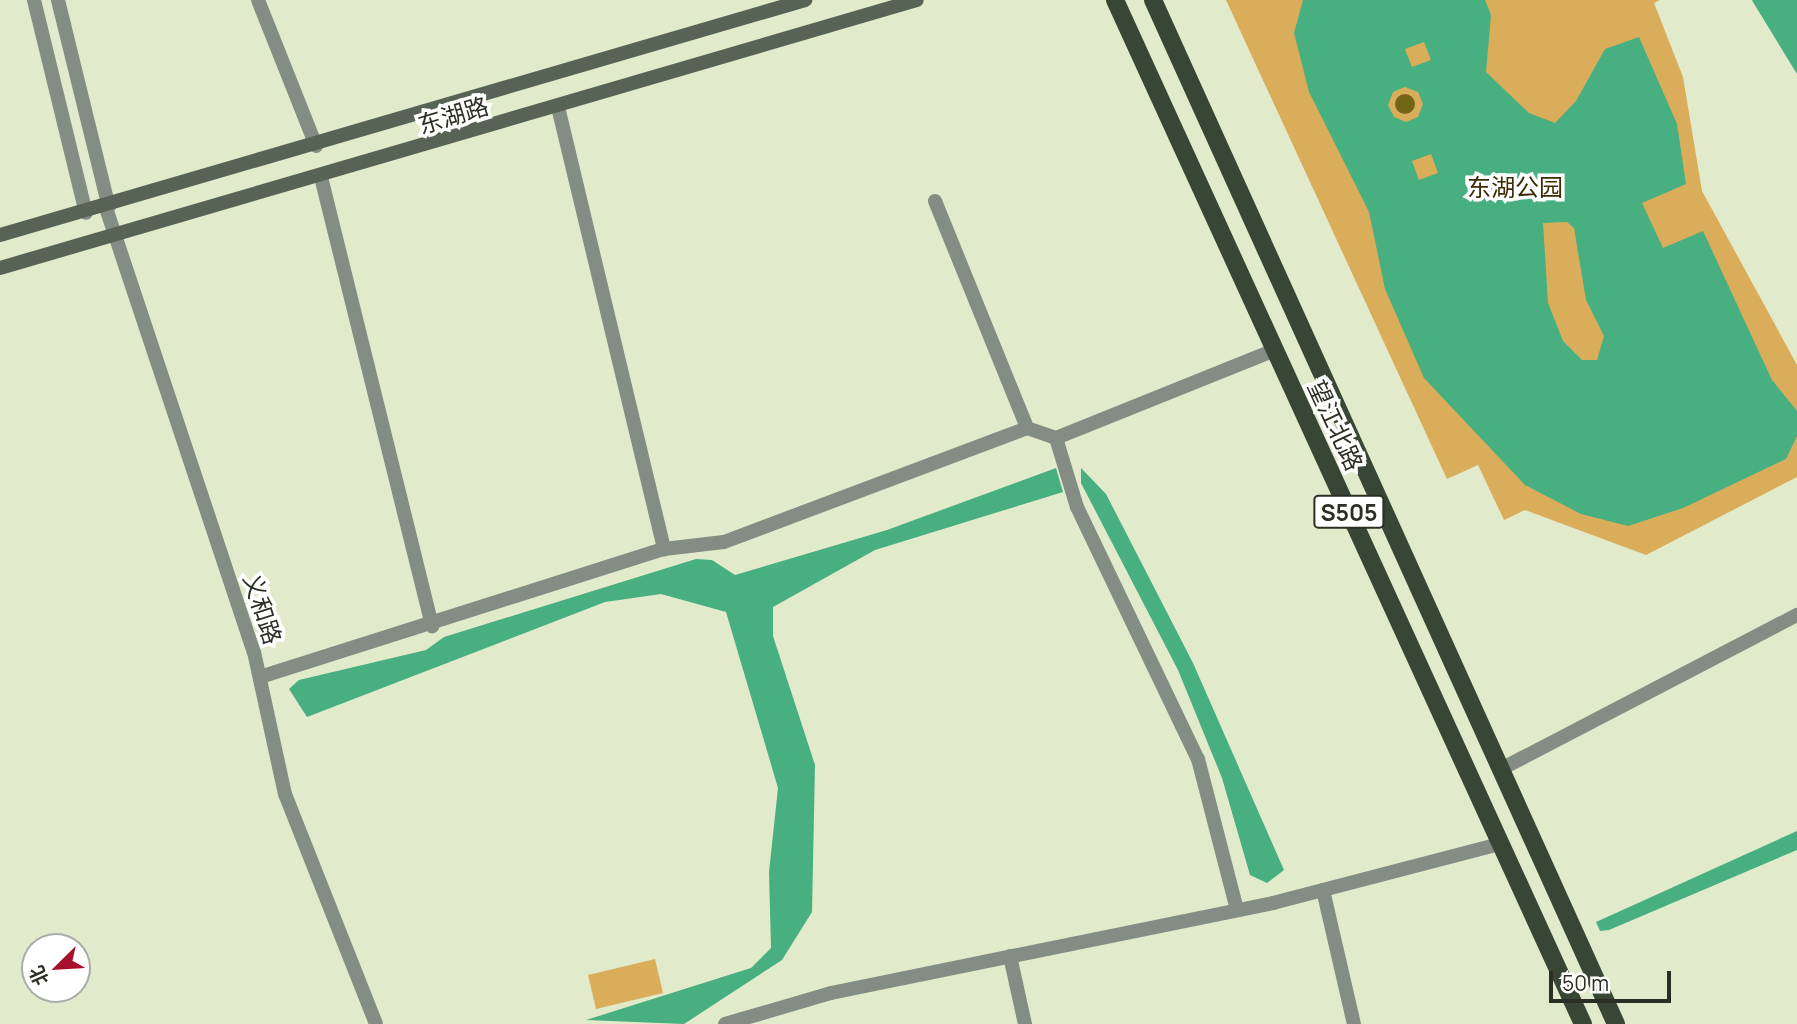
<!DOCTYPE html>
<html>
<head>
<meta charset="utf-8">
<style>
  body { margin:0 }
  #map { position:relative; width:1797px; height:1024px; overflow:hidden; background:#e1eacb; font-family:Manrope,"Noto Sans SC",sans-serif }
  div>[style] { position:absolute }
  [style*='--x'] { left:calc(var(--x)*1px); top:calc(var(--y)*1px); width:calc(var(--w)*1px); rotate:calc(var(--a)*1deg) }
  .green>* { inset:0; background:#daad5b }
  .water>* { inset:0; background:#47af80 }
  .building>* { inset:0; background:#716617 }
  .round { border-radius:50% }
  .minor>* { height:14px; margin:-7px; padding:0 7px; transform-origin:7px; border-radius:7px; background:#848d83 }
  .tertiary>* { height:14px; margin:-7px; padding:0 7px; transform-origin:7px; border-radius:7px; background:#848d83 }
  .secondary>* { height:14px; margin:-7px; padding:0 7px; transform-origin:7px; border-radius:7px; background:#576455 }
  .primary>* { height:18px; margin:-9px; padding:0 9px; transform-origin:9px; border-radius:9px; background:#384735 }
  span { translate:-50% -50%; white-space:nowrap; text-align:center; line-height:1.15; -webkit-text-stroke:7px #fff; paint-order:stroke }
  .shield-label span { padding:2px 5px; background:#fff; border:2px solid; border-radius:5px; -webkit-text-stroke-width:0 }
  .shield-label { font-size:23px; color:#2b2f23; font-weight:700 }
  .street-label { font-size:24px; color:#2b2f23 }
  .park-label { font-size:24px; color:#3e2b03 }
  .north { position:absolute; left:21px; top:933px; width:70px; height:70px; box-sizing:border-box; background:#fff; border:2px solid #aaaca7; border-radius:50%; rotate:246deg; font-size:19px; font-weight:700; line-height:28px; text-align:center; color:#2b2f23 }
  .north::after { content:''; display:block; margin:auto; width:24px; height:32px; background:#a70f2b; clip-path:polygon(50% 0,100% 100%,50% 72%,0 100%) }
  .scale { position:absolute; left:1549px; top:971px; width:122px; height:32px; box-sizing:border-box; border:4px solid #2b2f23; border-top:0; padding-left:9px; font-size:21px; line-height:24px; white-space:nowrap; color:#2b2f23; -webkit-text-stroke:5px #fff; paint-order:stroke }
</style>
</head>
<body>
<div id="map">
  <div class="green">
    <i style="clip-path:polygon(1226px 0,1660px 0,1654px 3px,1683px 77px,1702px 191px,1797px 365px,1797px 477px,1646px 555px,1525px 510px,1504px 520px,1478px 465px,1447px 479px)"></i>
    <i style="clip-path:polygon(655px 959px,663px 993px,596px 1009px,588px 975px)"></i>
  </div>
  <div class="water">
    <i style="clip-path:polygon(evenodd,1303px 0,1485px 0,1491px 15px,1486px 72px,1529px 113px,1555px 123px,1576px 101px,1605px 49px,1639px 37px,1677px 124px,1686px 184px,1642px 203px,1663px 248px,1703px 231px,1772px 380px,1797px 411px,1797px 436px,1786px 459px,1683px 508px,1628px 526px,1581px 514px,1525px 485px,1424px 378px,1385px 289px,1369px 212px,1309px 92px,1294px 33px,1303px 0,1424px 42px,1431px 60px,1412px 67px,1405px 49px,1424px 42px,1303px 0,1405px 87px,1418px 92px,1423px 104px,1418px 117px,1406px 122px,1394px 117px,1388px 105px,1393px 92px,1405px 87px,1303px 0,1431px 154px,1438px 173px,1419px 180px,1412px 161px,1431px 154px,1303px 0,1567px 222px,1574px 228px,1586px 300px,1604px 336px,1597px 360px,1582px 360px,1563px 341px,1548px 303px,1543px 223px,1567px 222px)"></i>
    <i style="clip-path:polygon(1752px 0,1797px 0,1797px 74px,1753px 2px)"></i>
    <i style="clip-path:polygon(1056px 468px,1063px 492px,875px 550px,773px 607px,773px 636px,815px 765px,812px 912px,782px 960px,684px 1024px,586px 1020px,751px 968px,771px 948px,769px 872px,778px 788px,726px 612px,661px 594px,605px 602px,307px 717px,289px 689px,299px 680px,426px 650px,444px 637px,696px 559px,712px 560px,735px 575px,887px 530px)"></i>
    <i style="clip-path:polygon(1081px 468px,1106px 494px,1193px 663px,1284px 870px,1267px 883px,1250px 875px,1222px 778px,1178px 670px,1081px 483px)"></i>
    <i style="clip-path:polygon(1797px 831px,1797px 850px,1609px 930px,1600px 931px,1596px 922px)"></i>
  </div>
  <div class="building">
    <i class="round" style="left:1395px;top:94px;width:20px;height:20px"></i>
  </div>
  <div class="minor">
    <i style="--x:258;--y:0;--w:157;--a:68.3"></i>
    <i style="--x:558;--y:107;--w:455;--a:76.5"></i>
    <i style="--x:321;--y:177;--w:463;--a:76.1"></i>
    <i style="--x:935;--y:201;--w:245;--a:67.9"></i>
    <i style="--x:1056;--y:438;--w:72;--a:73.1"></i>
    <i style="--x:1077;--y:507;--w:280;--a:64.4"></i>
    <i style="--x:1198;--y:759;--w:156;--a:75.5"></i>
    <i style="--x:260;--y:677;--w:424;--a:-17.6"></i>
    <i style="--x:664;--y:549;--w:60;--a:-6.7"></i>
    <i style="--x:724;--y:542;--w:324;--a:-20.6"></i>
    <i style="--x:1027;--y:428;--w:31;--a:19"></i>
    <i style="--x:1056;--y:438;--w:236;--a:-21.9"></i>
    <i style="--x:1501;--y:769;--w:334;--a:-27.5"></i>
    <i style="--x:1323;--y:890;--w:138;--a:77"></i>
    <i style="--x:1010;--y:956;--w:70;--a:77.6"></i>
    <i style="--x:725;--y:1024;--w:110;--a:-16.3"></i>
    <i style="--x:831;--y:993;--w:451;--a:-11.5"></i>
    <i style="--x:1273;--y:903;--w:235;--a:-14.6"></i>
  </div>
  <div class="tertiary">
    <i style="--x:34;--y:0;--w:219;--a:76.3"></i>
    <i style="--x:58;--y:0;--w:213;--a:76.2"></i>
    <i style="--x:106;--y:208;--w:468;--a:71.6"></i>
    <i style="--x:254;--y:652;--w:145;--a:77.7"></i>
    <i style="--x:285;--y:794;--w:247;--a:68.4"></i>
  </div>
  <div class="secondary">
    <i style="--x:0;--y:235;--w:839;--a:-16.27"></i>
    <i style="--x:0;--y:268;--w:955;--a:-16.29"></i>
  </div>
  <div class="primary">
    <i style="--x:1115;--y:0;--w:1126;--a:65.44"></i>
    <i style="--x:1153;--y:0;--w:1124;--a:65.67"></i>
  </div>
  <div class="shield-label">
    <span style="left:1349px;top:512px">S505</span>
  </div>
  <div class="street-label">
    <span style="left:453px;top:115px;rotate:-17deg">东湖路</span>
    <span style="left:1336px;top:425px;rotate:65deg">望江北路</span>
    <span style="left:263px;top:609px;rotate:72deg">义和路</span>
  </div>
  <div class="park-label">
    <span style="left:1515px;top:187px">东湖公园</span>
  </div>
  <div class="north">北</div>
  <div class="scale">50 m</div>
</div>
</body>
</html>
